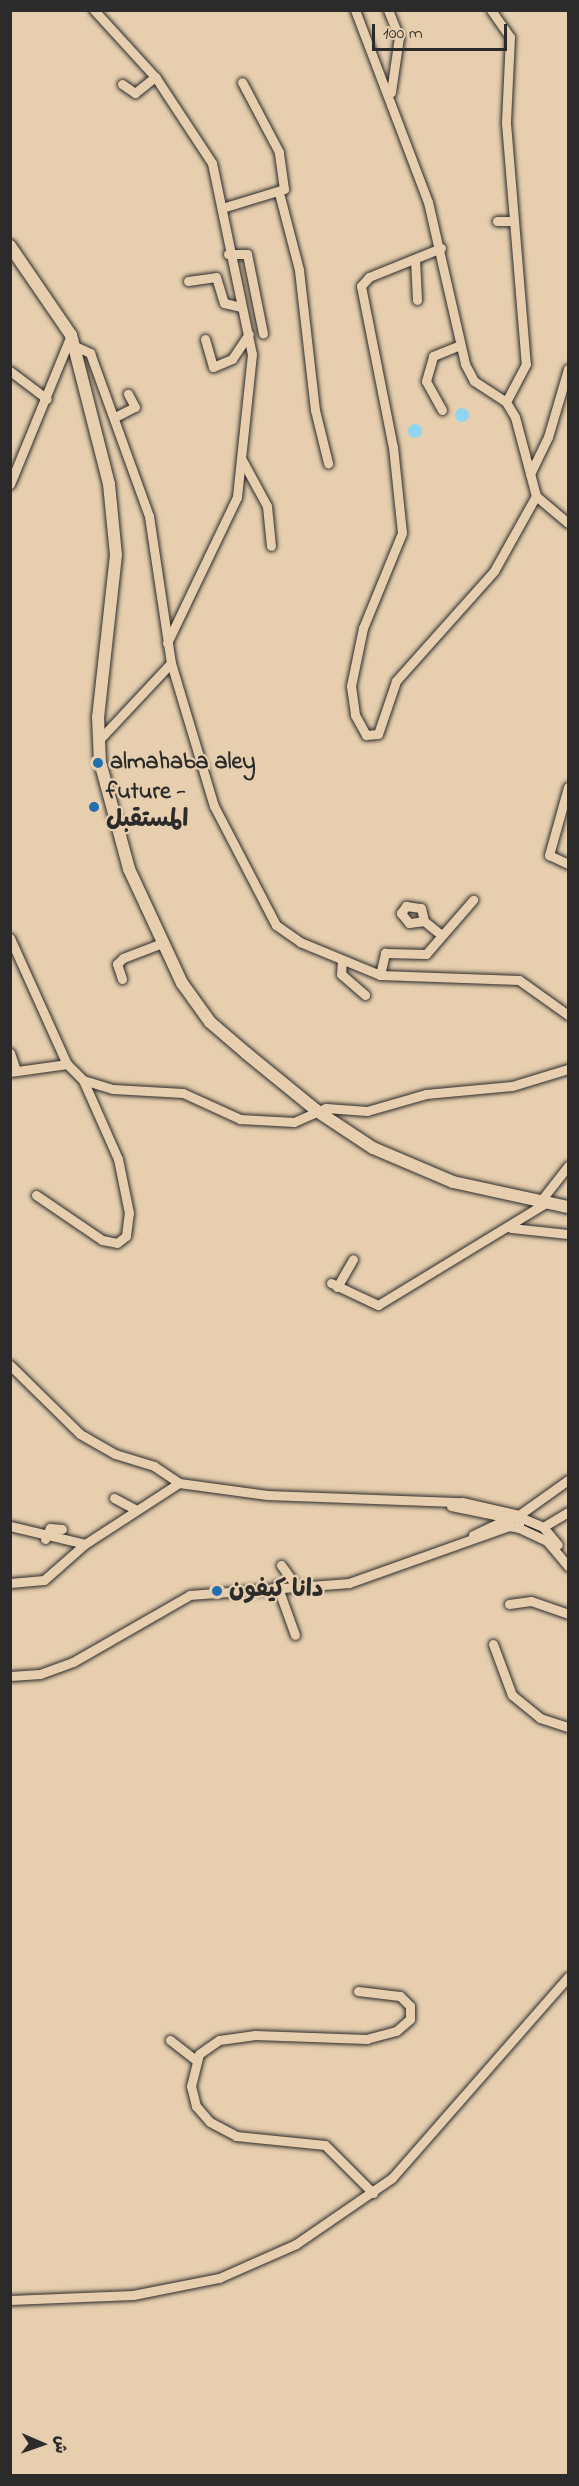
<!DOCTYPE html>
<html>
<head>
<meta charset="utf-8">
<style>
  body { margin:0 }
  #map { position:relative; width:579px; height:2486px; overflow:hidden; background:#e6ceae; font-family:"Indie Flower","Playpen Sans Arabic",sans-serif }
  div>[style] { position:absolute }
  [style*='--x'] { left:calc(var(--x)*1px); top:calc(var(--y)*1px); width:calc(var(--w)*1px); rotate:calc(var(--a)*1deg) }
  .water>* { inset:0; background:#8ed5f0 }
  .round { border-radius:50% }
  .roads { filter:drop-shadow(0 0 2px #2b2b2b) drop-shadow(0 0 2px #2b2b2b) }
  .minor>* { height:9px; margin:-4.5px; padding:0 4.5px; transform-origin:4.5px; border-radius:4.5px; background:#e6ceae }
  .major>* { height:12px; margin:-6px; padding:0 6px; transform-origin:6px; border-radius:6px; background:#e6ceae }
  .dots>* { width:16px; height:16px; translate:-50% -50%; box-sizing:border-box; border:3px solid #e6ceae; border-radius:50% }
  span { translate:-50% -50%; white-space:nowrap; text-align:center; line-height:1.15; -webkit-text-stroke:4.5px #e6ceae; paint-order:stroke }
  .poi-label { font-size:24px; color:#2b2b2b; font-weight:700 }
  .left { translate:0 -50%; text-align:left }
  .frame { position:absolute; inset:0; border:12px solid #2b2b2b; pointer-events:none }
  .north { position:absolute; left:12px; top:2414px; width:60px; height:60px; -webkit-text-stroke:4px #e6ceae; paint-order:stroke; rotate:92deg; font-size:16px; font-weight:700; line-height:24px; text-align:center; color:#2b2b2b }
  .north::after { content:''; display:block; margin:auto; width:21px; height:27px; background:#2b2b2b; clip-path:polygon(50% 0,100% 100%,50% 72%,0 100%) }
  .scale { position:absolute; left:372px; top:24px; width:135px; height:27px; box-sizing:border-box; border:3px solid #2b2b2b; border-top:0; padding-left:8px; font-size:18px; line-height:21px; white-space:nowrap; color:#2b2b2b; -webkit-text-stroke:4px #e6ceae; paint-order:stroke }
</style>
</head>
<body>
<div id="map">
  <div class="water">
    <i class="round" style="left:455px;top:408px;width:14px;height:14px"></i>
    <i class="round" style="left:408px;top:424px;width:14px;height:14px"></i>
  </div>
  <div class="roads">
    <div class="minor">
      <i style="--x:94;--y:10;--w:92;--a:47.6"></i>
      <i style="--x:156;--y:78;--w:102;--a:56.6"></i>
      <i style="--x:212;--y:163;--w:195;--a:78.2"></i>
      <i style="--x:252;--y:354;--w:144;--a:96"></i>
      <i style="--x:237;--y:497;--w:162;--a:115.6"></i>
      <i style="--x:355;--y:10;--w:205;--a:69.2"></i>
      <i style="--x:428;--y:202;--w:166;--a:77.1"></i>
      <i style="--x:465;--y:364;--w:19;--a:62"></i>
      <i style="--x:474;--y:381;--w:38;--a:33"></i>
      <i style="--x:506;--y:402;--w:17;--a:59"></i>
      <i style="--x:515;--y:417;--w:82;--a:75.1"></i>
      <i style="--x:536;--y:496;--w:42;--a:40.2"></i>
      <i style="--x:388;--y:10;--w:29;--a:68"></i>
      <i style="--x:399;--y:37;--w:56;--a:98.3"></i>
      <i style="--x:491;--y:10;--w:33;--a:55"></i>
      <i style="--x:510;--y:37;--w:86;--a:92.7"></i>
      <i style="--x:506;--y:123;--w:242;--a:85.3"></i>
      <i style="--x:526;--y:364;--w:43;--a:117.8"></i>
      <i style="--x:122;--y:84;--w:16;--a:35"></i>
      <i style="--x:135;--y:93;--w:26;--a:-39"></i>
      <i style="--x:279;--y:193;--w:80;--a:75.4"></i>
      <i style="--x:299;--y:270;--w:141;--a:83.5"></i>
      <i style="--x:315;--y:410;--w:55;--a:76.2"></i>
      <i style="--x:222;--y:208;--w:65;--a:-17"></i>
      <i style="--x:284;--y:189;--w:37;--a:-98"></i>
      <i style="--x:279;--y:152;--w:79;--a:-117.9"></i>
      <i style="--x:497;--y:221;--w:15;--a:0"></i>
      <i style="--x:441;--y:248;--w:78;--a:158.1"></i>
      <i style="--x:369;--y:277;--w:12;--a:132"></i>
      <i style="--x:361;--y:286;--w:164;--a:78.8"></i>
      <i style="--x:393;--y:447;--w:86;--a:84"></i>
      <i style="--x:402;--y:533;--w:103;--a:112.3"></i>
      <i style="--x:363;--y:628;--w:59;--a:101.7"></i>
      <i style="--x:351;--y:686;--w:29;--a:82"></i>
      <i style="--x:355;--y:715;--w:23;--a:61"></i>
      <i style="--x:366;--y:735;--w:12;--a:-5"></i>
      <i style="--x:378;--y:734;--w:56;--a:-71.2"></i>
      <i style="--x:396;--y:681;--w:147;--a:-48.3"></i>
      <i style="--x:494;--y:571;--w:86;--a:-60.8"></i>
      <i style="--x:228;--y:254;--w:19;--a:0"></i>
      <i style="--x:247;--y:254;--w:81;--a:78.6"></i>
      <i style="--x:415;--y:259;--w:41;--a:87.2"></i>
      <i style="--x:188;--y:281;--w:28;--a:-8"></i>
      <i style="--x:216;--y:277;--w:27;--a:73"></i>
      <i style="--x:224;--y:303;--w:17;--a:13"></i>
      <i style="--x:205;--y:339;--w:29;--a:74"></i>
      <i style="--x:213;--y:367;--w:21;--a:-23"></i>
      <i style="--x:232;--y:359;--w:30;--a:-56"></i>
      <i style="--x:75;--y:346;--w:17;--a:25"></i>
      <i style="--x:90;--y:353;--w:173;--a:70.1"></i>
      <i style="--x:149;--y:516;--w:149;--a:81.5"></i>
      <i style="--x:171;--y:663;--w:149;--a:73.3"></i>
      <i style="--x:214;--y:806;--w:134;--a:62.5"></i>
      <i style="--x:276;--y:925;--w:29;--a:35"></i>
      <i style="--x:300;--y:942;--w:87;--a:22.4"></i>
      <i style="--x:380;--y:975;--w:139;--a:2.1"></i>
      <i style="--x:519;--y:980;--w:60;--a:35.5"></i>
      <i style="--x:10;--y:371;--w:46;--a:37.1"></i>
      <i style="--x:442;--y:410;--w:33;--a:-119"></i>
      <i style="--x:426;--y:381;--w:26;--a:-74"></i>
      <i style="--x:433;--y:356;--w:29;--a:-22"></i>
      <i style="--x:115;--y:417;--w:22;--a:-27"></i>
      <i style="--x:135;--y:407;--w:15;--a:-118"></i>
      <i style="--x:242;--y:460;--w:52;--a:61.5"></i>
      <i style="--x:267;--y:506;--w:40;--a:84.3"></i>
      <i style="--x:530;--y:474;--w:41;--a:-64.1"></i>
      <i style="--x:548;--y:437;--w:71;--a:-73.6"></i>
      <i style="--x:10;--y:484;--w:161;--a:-67.7"></i>
      <i style="--x:98;--y:741;--w:107;--a:-46.9"></i>
      <i style="--x:568;--y:787;--w:71;--a:105.6"></i>
      <i style="--x:549;--y:855;--w:21;--a:25"></i>
      <i style="--x:424;--y:921;--w:15;--a:172"></i>
      <i style="--x:409;--y:923;--w:13;--a:-129"></i>
      <i style="--x:401;--y:913;--w:9;--a:-54"></i>
      <i style="--x:406;--y:906;--w:15;--a:8"></i>
      <i style="--x:421;--y:908;--w:13;--a:77"></i>
      <i style="--x:424;--y:921;--w:22;--a:39"></i>
      <i style="--x:10;--y:938;--w:138;--a:65.7"></i>
      <i style="--x:67;--y:1064;--w:23;--a:45"></i>
      <i style="--x:83;--y:1080;--w:31;--a:17"></i>
      <i style="--x:113;--y:1089;--w:70;--a:3.3"></i>
      <i style="--x:183;--y:1093;--w:63;--a:24.5"></i>
      <i style="--x:240;--y:1119;--w:54;--a:3.2"></i>
      <i style="--x:294;--y:1122;--w:35;--a:-24"></i>
      <i style="--x:326;--y:1108;--w:41;--a:4.2"></i>
      <i style="--x:367;--y:1111;--w:61;--a:-16.1"></i>
      <i style="--x:426;--y:1094;--w:86;--a:-5.3"></i>
      <i style="--x:512;--y:1086;--w:59;--a:-16.9"></i>
      <i style="--x:342;--y:960;--w:14;--a:94"></i>
      <i style="--x:341;--y:974;--w:32;--a:41"></i>
      <i style="--x:380;--y:975;--w:23;--a:-77"></i>
      <i style="--x:385;--y:953;--w:41;--a:1.4"></i>
      <i style="--x:426;--y:954;--w:72;--a:-49"></i>
      <i style="--x:122;--y:979;--w:16;--a:-108"></i>
      <i style="--x:117;--y:964;--w:8;--a:-45"></i>
      <i style="--x:123;--y:958;--w:42;--a:-21"></i>
      <i style="--x:10;--y:1053;--w:18;--a:71"></i>
      <i style="--x:10;--y:1072;--w:58;--a:-8"></i>
      <i style="--x:36;--y:1195;--w:80;--a:34.3"></i>
      <i style="--x:102;--y:1240;--w:15;--a:11"></i>
      <i style="--x:117;--y:1243;--w:11;--a:-38"></i>
      <i style="--x:126;--y:1236;--w:23;--a:-83"></i>
      <i style="--x:129;--y:1213;--w:55;--a:-101.5"></i>
      <i style="--x:118;--y:1159;--w:86;--a:-113.9"></i>
      <i style="--x:539;--y:1203;--w:47;--a:-51.9"></i>
      <i style="--x:511;--y:1228;--w:57;--a:6"></i>
      <i style="--x:331;--y:1283;--w:52;--a:25.1"></i>
      <i style="--x:378;--y:1305;--w:194;--a:-31.3"></i>
      <i style="--x:337;--y:1287;--w:32;--a:-60"></i>
      <i style="--x:10;--y:1365;--w:98;--a:44.6"></i>
      <i style="--x:80;--y:1434;--w:40;--a:29.7"></i>
      <i style="--x:115;--y:1454;--w:41;--a:17.1"></i>
      <i style="--x:154;--y:1466;--w:30;--a:34"></i>
      <i style="--x:179;--y:1483;--w:89;--a:7.8"></i>
      <i style="--x:267;--y:1495;--w:195;--a:2.1"></i>
      <i style="--x:462;--y:1502;--w:58;--a:12.8"></i>
      <i style="--x:519;--y:1515;--w:13;--a:90"></i>
      <i style="--x:519;--y:1528;--w:10;--a:-169"></i>
      <i style="--x:509;--y:1526;--w:11;--a:-80"></i>
      <i style="--x:114;--y:1498;--w:24;--a:28"></i>
      <i style="--x:451;--y:1506;--w:59;--a:11.7"></i>
      <i style="--x:519;--y:1515;--w:60;--a:-35.5"></i>
      <i style="--x:522;--y:1518;--w:23;--a:23"></i>
      <i style="--x:543;--y:1527;--w:23;--a:50"></i>
      <i style="--x:10;--y:1526;--w:77;--a:13.5"></i>
      <i style="--x:85;--y:1544;--w:112;--a:-33"></i>
      <i style="--x:543;--y:1527;--w:29;--a:-31"></i>
      <i style="--x:519;--y:1528;--w:31;--a:25"></i>
      <i style="--x:547;--y:1541;--w:33;--a:50"></i>
      <i style="--x:473;--y:1535;--w:38;--a:-25"></i>
      <i style="--x:45;--y:1539;--w:12;--a:-66"></i>
      <i style="--x:50;--y:1528;--w:12;--a:5"></i>
      <i style="--x:281;--y:1565;--w:26;--a:54"></i>
      <i style="--x:10;--y:1583;--w:34;--a:-5"></i>
      <i style="--x:44;--y:1580;--w:55;--a:-41.3"></i>
      <i style="--x:277;--y:1585;--w:53;--a:70.2"></i>
      <i style="--x:509;--y:1604;--w:22;--a:-8"></i>
      <i style="--x:531;--y:1601;--w:39;--a:19"></i>
      <i style="--x:493;--y:1644;--w:54;--a:69.6"></i>
      <i style="--x:512;--y:1695;--w:36;--a:39"></i>
      <i style="--x:540;--y:1718;--w:29;--a:18"></i>
      <i style="--x:10;--y:1676;--w:30;--a:-4"></i>
      <i style="--x:40;--y:1674;--w:35;--a:-20"></i>
      <i style="--x:73;--y:1662;--w:135;--a:-29.8"></i>
      <i style="--x:190;--y:1595;--w:159;--a:-4.3"></i>
      <i style="--x:349;--y:1583;--w:170;--a:-19.6"></i>
      <i style="--x:358;--y:1991;--w:42;--a:6.8"></i>
      <i style="--x:400;--y:1996;--w:14;--a:45"></i>
      <i style="--x:410;--y:2006;--w:13;--a:90"></i>
      <i style="--x:410;--y:2019;--w:18;--a:139"></i>
      <i style="--x:396;--y:2031;--w:30;--a:165"></i>
      <i style="--x:367;--y:2039;--w:112;--a:-178"></i>
      <i style="--x:255;--y:2035;--w:36;--a:172"></i>
      <i style="--x:219;--y:2040;--w:24;--a:145"></i>
      <i style="--x:199;--y:2054;--w:33;--a:104"></i>
      <i style="--x:191;--y:2086;--w:21;--a:76"></i>
      <i style="--x:196;--y:2106;--w:21;--a:49"></i>
      <i style="--x:210;--y:2122;--w:30;--a:28"></i>
      <i style="--x:236;--y:2136;--w:89;--a:5.8"></i>
      <i style="--x:325;--y:2145;--w:68;--a:45"></i>
      <i style="--x:170;--y:2040;--w:33;--a:38"></i>
      <i style="--x:10;--y:2300;--w:123;--a:-2.3"></i>
      <i style="--x:133;--y:2295;--w:88;--a:-11.2"></i>
      <i style="--x:219;--y:2278;--w:84;--a:-23.8"></i>
      <i style="--x:296;--y:2244;--w:116;--a:-34.5"></i>
      <i style="--x:392;--y:2178;--w:267;--a:-48.8"></i>
    </div>
    <div class="major">
      <i style="--x:10;--y:246;--w:108;--a:55.6"></i>
      <i style="--x:71;--y:335;--w:154;--a:75.7"></i>
      <i style="--x:109;--y:484;--w:71;--a:84.4"></i>
      <i style="--x:116;--y:555;--w:163;--a:96.3"></i>
      <i style="--x:98;--y:717;--w:45;--a:87.5"></i>
      <i style="--x:100;--y:762;--w:111;--a:74.8"></i>
      <i style="--x:129;--y:869;--w:126;--a:65.1"></i>
      <i style="--x:182;--y:983;--w:48;--a:54.3"></i>
      <i style="--x:210;--y:1022;--w:48;--a:40.7"></i>
      <i style="--x:246;--y:1053;--w:92;--a:39.2"></i>
      <i style="--x:317;--y:1111;--w:67;--a:33.5"></i>
      <i style="--x:373;--y:1148;--w:87;--a:23"></i>
      <i style="--x:453;--y:1182;--w:118;--a:12.3"></i>
    </div>
  </div>
  <div class="dots">
    <i style="left:98px;top:763px;background:#1f6fb2"></i>
    <i style="left:94px;top:807px;background:#1f6fb2"></i>
    <i style="left:217px;top:1591px;background:#1f6fb2"></i>
  </div>
  <div class="poi-label">
    <span class="left" style="left:110px;top:763px">almahaba aley</span>
    <span class="left" style="left:106px;top:807px">future -<br>المستقبل</span>
    <span class="left" style="left:229px;top:1591px">دانا كيفون</span>
  </div>
  <div class="frame"></div>
  <div class="north">ش</div>
  <div class="scale">100 m</div>
</div>
</body>
</html>
